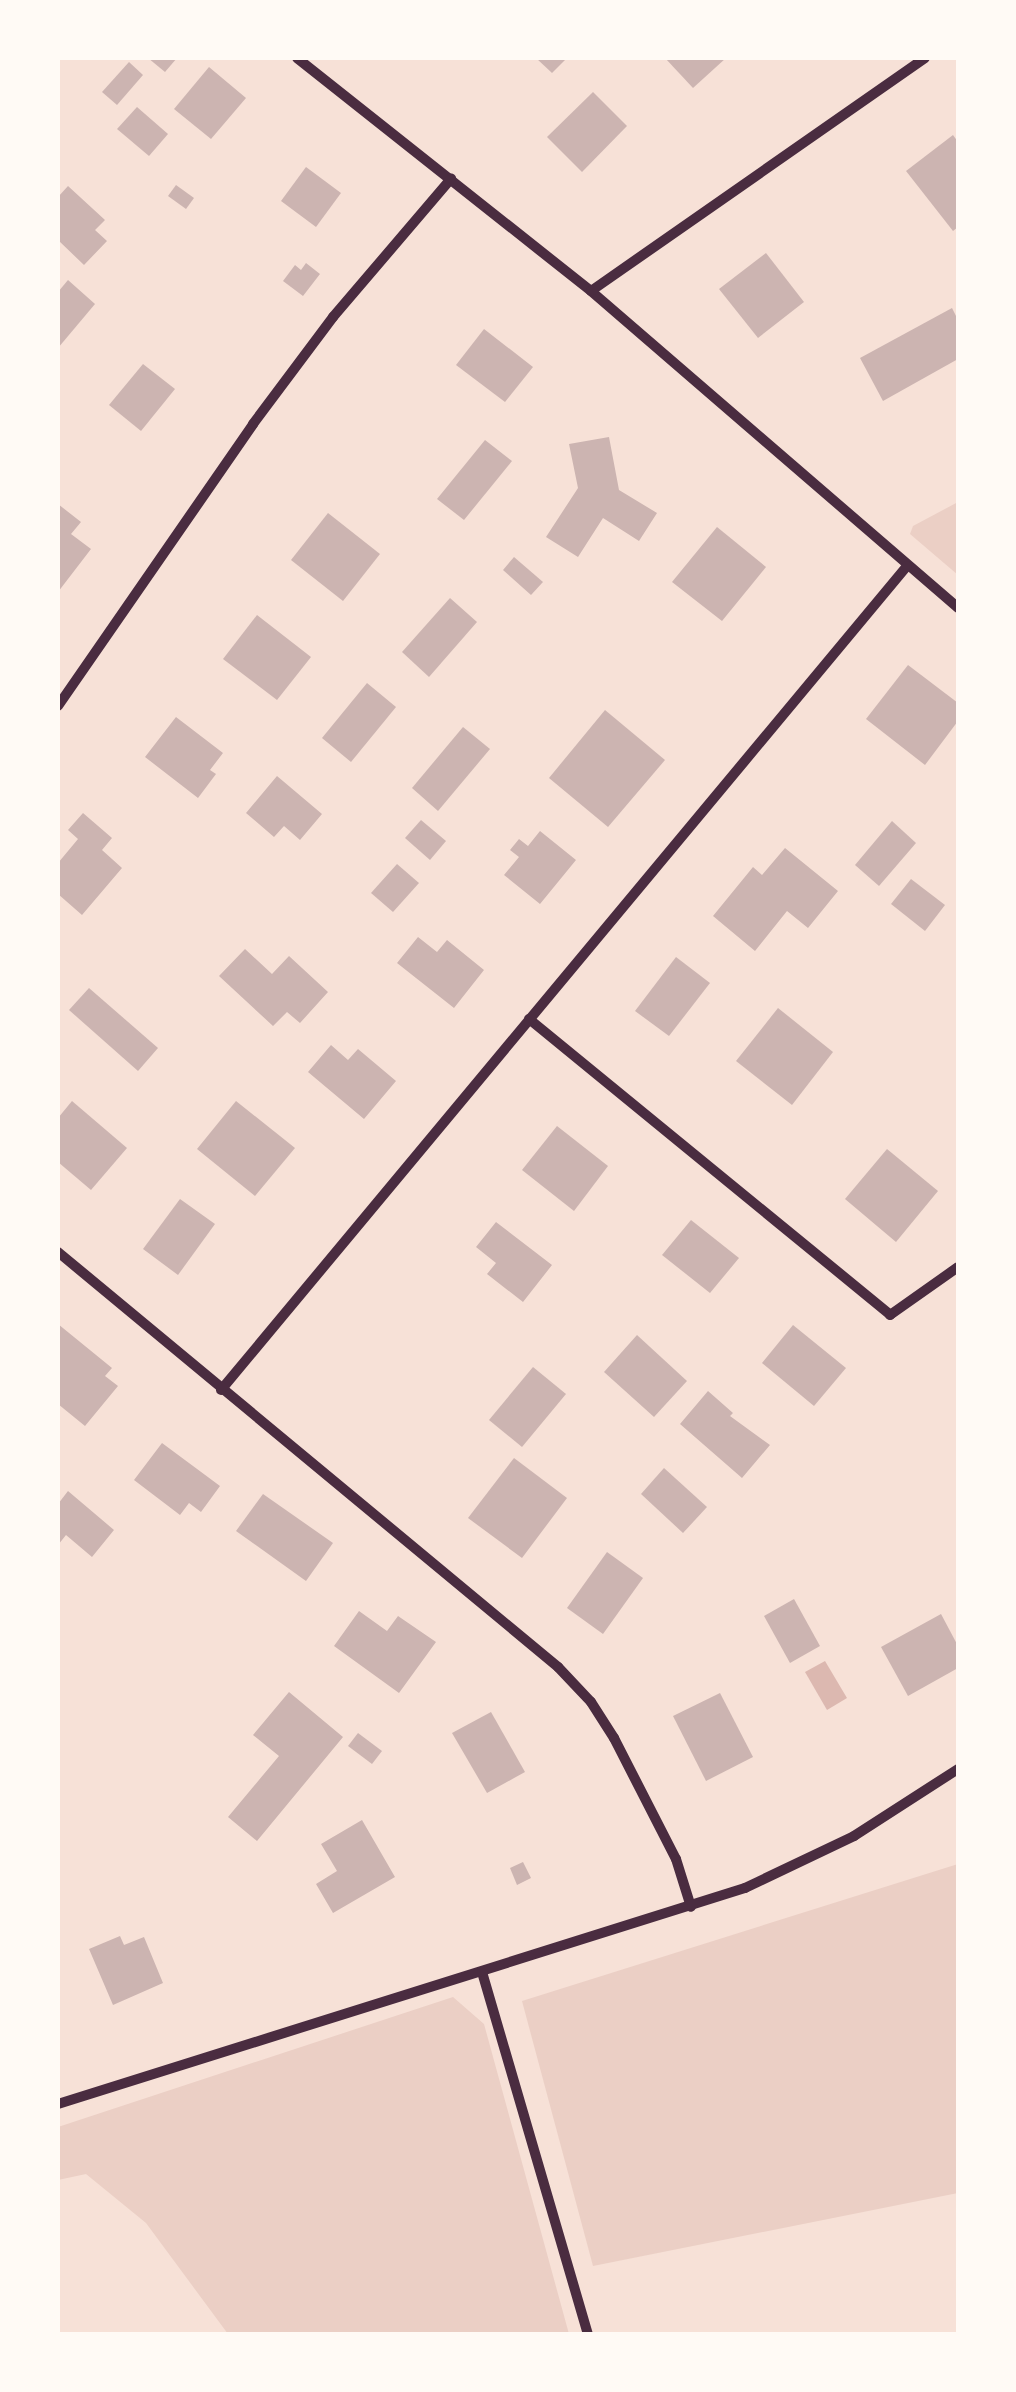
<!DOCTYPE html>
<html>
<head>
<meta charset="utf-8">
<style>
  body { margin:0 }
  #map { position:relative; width:1016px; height:2392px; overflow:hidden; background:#f7e1d7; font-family:Quicksand,sans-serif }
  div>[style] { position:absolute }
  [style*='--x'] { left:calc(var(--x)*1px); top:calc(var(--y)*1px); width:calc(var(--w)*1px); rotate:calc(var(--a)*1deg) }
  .green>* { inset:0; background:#ebcfc5 }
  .water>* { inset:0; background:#dcb8b0 }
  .building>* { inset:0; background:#ccb4b1 }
  .minor>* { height:10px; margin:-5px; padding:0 5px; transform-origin:5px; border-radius:5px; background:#4a2c40 }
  span { translate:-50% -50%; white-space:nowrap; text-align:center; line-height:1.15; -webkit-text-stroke:8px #fffaf5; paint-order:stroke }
  .frame { position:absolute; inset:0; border:60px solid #fffaf5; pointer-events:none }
</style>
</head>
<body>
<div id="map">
  <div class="green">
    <i style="clip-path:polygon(958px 502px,958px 575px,910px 534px,913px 526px)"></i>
    <i style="clip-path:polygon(958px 1864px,958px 2193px,593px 2266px,522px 2001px)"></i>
    <i style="clip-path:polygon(453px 1997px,484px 2024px,569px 2334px,228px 2334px,146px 2223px,86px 2174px,58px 2180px,58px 2127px)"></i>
  </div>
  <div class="water">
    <i style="clip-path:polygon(825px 1661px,847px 1698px,827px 1710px,805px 1672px)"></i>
  </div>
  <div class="building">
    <i style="clip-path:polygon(148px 58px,177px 58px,165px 72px)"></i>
    <i style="clip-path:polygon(536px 58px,567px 58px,552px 73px)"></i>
    <i style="clip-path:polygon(665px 58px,726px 58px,693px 88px)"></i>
    <i style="clip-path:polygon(129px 62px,143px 75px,117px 105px,102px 92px)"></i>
    <i style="clip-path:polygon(209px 67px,246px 98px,211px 139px,174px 109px)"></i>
    <i style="clip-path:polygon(593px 92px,627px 126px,582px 172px,547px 137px)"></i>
    <i style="clip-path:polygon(137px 107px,168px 134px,149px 156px,117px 129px)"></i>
    <i style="clip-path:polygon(953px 135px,958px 142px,958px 227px,953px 231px,906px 171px)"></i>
    <i style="clip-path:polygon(306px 167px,341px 193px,316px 227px,281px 201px)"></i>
    <i style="clip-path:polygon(176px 185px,194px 198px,186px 209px,168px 196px)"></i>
    <i style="clip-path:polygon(68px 186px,105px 220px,95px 230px,107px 241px,84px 265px,58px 240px,58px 197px)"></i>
    <i style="clip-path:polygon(766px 253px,804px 302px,758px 338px,719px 289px)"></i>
    <i style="clip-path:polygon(306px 263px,320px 274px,303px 296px,283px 281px,295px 265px,301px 270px)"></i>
    <i style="clip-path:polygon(68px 280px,95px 304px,58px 348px,58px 292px)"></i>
    <i style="clip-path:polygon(952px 308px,958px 320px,958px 359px,883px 401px,860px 358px)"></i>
    <i style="clip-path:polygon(484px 329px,533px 367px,505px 402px,456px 365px)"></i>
    <i style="clip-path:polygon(143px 364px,175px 389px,141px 431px,109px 405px)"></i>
    <i style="clip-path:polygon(609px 437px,619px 490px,657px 513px,639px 541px,603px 518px,578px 557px,546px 537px,578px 488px,569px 444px)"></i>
    <i style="clip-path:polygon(485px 440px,512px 461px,464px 520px,437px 499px)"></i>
    <i style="clip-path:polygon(58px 504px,81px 522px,71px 534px,91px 549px,58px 592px)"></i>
    <i style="clip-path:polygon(328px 513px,380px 554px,343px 601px,291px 560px)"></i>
    <i style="clip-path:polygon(717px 527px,766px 567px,722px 621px,672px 582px)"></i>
    <i style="clip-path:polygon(514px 557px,543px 582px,531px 595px,503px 570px)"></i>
    <i style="clip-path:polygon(450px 598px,477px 622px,429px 677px,402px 652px)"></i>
    <i style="clip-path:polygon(257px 615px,311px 657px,277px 700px,223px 659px)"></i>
    <i style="clip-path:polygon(908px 665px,958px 703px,958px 721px,925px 765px,866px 719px)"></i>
    <i style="clip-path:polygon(367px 683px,396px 707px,351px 762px,322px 738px)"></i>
    <i style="clip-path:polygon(605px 710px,665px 760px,608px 827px,549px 778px)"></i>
    <i style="clip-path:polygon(176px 717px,223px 753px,210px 770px,216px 774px,198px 798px,145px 757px)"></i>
    <i style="clip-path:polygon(463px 727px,490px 749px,438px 811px,412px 788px)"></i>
    <i style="clip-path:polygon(277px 776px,322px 814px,300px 840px,284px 826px,274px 837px,246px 813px)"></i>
    <i style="clip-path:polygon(83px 813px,112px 838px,102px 850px,122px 868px,82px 915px,58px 894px,58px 863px,78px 839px,68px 830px)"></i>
    <i style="clip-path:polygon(421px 820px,446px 841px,430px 860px,405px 838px)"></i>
    <i style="clip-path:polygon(892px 821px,916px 843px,879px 886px,855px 865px)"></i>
    <i style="clip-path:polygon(540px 831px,576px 860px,540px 904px,504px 875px,519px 857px,510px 850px,519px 839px,528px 846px)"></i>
    <i style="clip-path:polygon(785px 848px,838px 891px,808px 928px,787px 911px,755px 951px,713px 916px,753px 867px,762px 875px)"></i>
    <i style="clip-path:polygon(397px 864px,419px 883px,393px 912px,371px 893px)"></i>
    <i style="clip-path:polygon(911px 879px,945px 905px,925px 931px,891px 904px)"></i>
    <i style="clip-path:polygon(418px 937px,437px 952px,447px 940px,484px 970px,454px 1008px,397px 963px)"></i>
    <i style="clip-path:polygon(245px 949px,272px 974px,289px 956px,328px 992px,300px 1023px,287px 1012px,273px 1026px,219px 976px)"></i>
    <i style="clip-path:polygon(676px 957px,710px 983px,669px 1036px,635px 1011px)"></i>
    <i style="clip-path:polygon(89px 988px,158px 1048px,138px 1071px,69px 1010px)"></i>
    <i style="clip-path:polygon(778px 1008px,833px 1052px,792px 1105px,736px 1061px)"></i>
    <i style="clip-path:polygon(331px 1045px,348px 1060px,358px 1049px,396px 1081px,364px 1119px,308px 1072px)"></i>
    <i style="clip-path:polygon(72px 1101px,127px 1148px,91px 1190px,58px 1162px,58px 1118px)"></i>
    <i style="clip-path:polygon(236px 1101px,295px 1148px,255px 1196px,197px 1149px)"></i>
    <i style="clip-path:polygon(557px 1126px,608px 1166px,574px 1211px,522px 1170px)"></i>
    <i style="clip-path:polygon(887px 1149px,938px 1191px,896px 1242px,845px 1199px)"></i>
    <i style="clip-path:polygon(180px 1199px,215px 1224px,178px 1275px,143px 1249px)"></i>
    <i style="clip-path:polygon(691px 1220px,739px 1258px,710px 1293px,662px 1255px)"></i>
    <i style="clip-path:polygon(496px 1222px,552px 1265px,523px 1302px,487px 1274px,496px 1263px,476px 1247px)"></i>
    <i style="clip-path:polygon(58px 1324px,112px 1368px,105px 1376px,118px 1386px,85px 1426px,58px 1404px)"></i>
    <i style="clip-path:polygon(793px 1325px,846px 1368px,814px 1406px,762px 1363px)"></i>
    <i style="clip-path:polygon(637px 1335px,687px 1381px,654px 1417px,604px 1372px)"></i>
    <i style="clip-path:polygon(533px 1367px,566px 1394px,522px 1447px,489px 1420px)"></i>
    <i style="clip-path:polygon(708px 1391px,733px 1413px,730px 1416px,770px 1445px,742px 1478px,680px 1424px)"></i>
    <i style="clip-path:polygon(162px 1443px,220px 1486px,201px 1512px,189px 1503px,180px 1515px,134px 1480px)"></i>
    <i style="clip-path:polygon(514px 1458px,567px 1498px,522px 1558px,468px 1518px)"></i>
    <i style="clip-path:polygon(664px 1468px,707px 1507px,683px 1533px,641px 1494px)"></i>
    <i style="clip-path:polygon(68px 1491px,114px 1530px,92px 1557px,66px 1535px,58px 1545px,58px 1504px)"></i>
    <i style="clip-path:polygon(263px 1494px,333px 1543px,306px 1581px,236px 1531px)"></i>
    <i style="clip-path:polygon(607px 1552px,643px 1578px,603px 1634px,567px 1608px)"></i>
    <i style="clip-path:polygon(794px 1599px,820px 1646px,790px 1663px,764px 1616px)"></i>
    <i style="clip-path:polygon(359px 1611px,387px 1631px,398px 1616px,436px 1642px,399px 1693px,334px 1646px)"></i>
    <i style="clip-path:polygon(941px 1614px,958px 1646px,958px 1668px,908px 1696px,881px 1647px)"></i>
    <i style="clip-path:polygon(289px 1692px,343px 1737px,257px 1841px,228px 1817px,279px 1756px,253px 1735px)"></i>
    <i style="clip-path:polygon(720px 1693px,753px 1757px,706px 1781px,673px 1716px)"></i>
    <i style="clip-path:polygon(491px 1712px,525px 1772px,487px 1793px,452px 1733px)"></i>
    <i style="clip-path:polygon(358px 1733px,382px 1751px,372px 1764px,348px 1746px)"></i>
    <i style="clip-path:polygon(362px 1820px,395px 1877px,333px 1913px,316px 1884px,337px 1871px,321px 1844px)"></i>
    <i style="clip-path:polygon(523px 1862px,531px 1878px,517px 1885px,510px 1868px)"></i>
    <i style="clip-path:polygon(120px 1936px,124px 1945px,144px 1937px,163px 1983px,113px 2005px,89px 1949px)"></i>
  </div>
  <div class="minor">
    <i style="--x:297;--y:58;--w:375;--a:38.4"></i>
    <i style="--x:591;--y:291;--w:485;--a:40.8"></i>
    <i style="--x:591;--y:291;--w:407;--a:-34.9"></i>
    <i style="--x:58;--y:706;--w:343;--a:-55.3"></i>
    <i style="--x:253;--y:424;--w:134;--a:-53.2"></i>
    <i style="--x:333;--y:317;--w:182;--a:-49.5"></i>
    <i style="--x:529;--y:1019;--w:467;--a:39.3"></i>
    <i style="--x:890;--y:1315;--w:83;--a:-35.2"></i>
    <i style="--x:58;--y:1252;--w:650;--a:39.69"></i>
    <i style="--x:558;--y:1667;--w:48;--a:46.7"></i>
    <i style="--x:591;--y:1702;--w:43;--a:57.4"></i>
    <i style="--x:614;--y:1738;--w:136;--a:62.9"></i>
    <i style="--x:676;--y:1859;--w:50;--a:72.6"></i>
    <i style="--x:221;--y:1390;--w:1072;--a:-50.22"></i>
    <i style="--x:482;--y:1972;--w:377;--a:73.7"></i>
    <i style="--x:58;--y:2104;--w:720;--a:-17.45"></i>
    <i style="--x:745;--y:1888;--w:121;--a:-25.5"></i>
    <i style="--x:854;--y:1836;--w:124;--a:-32.8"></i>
  </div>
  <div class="frame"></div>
</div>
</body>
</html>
